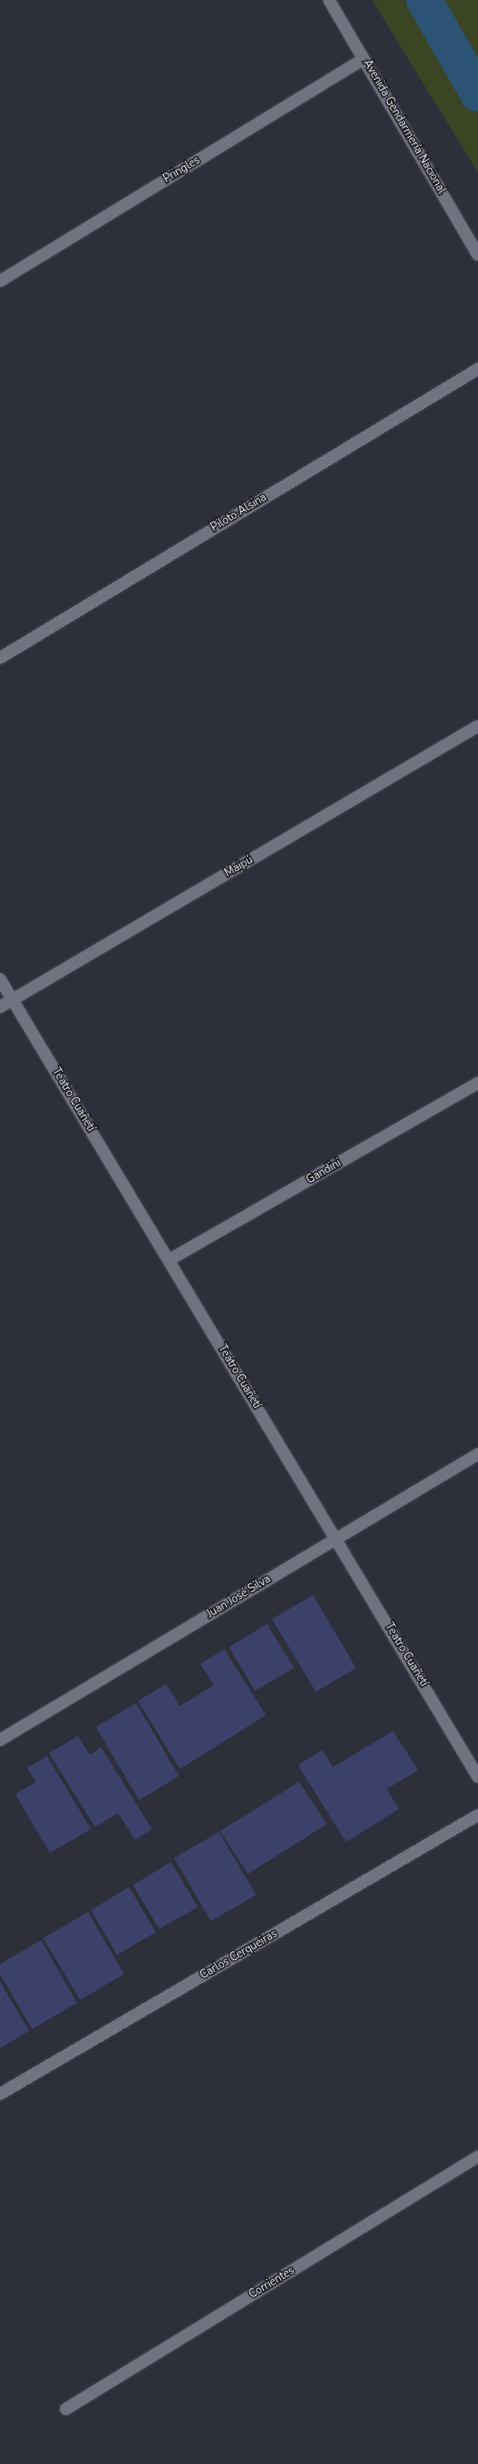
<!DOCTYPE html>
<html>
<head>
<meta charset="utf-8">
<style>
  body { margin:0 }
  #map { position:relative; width:478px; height:2464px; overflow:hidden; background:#2d2f3a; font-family:"Nunito Sans",sans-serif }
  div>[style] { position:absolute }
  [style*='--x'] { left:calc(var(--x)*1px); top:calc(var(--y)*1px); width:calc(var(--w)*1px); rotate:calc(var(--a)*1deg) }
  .green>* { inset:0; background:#3b4423 }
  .canal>* { height:36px; margin:-18px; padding:0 18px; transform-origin:18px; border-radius:18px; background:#2c5373 }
  .building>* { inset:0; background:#3b4169 }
  .roads { filter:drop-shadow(0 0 1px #4a4c55) drop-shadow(0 0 1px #4a4c55) }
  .street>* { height:12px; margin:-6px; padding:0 6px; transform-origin:6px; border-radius:6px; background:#717380 }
  .secondary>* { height:12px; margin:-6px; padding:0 6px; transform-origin:6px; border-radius:6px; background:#717380 }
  span { translate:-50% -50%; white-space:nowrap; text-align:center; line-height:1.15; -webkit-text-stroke:3px #16171c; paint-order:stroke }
  .street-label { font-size:11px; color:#f1f2fa }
</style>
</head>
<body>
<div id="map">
  <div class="green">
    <i style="clip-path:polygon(372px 0,478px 0,478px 173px)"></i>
  </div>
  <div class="canal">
    <i style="--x:424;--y:0;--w:108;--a:60.1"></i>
  </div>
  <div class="building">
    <i style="clip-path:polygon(313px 1595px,356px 1668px,316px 1692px,272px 1619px)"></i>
    <i style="clip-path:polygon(267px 1624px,294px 1668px,255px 1691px,229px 1647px)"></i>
    <i style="clip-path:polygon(224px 1649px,266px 1715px,180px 1769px,138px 1701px,166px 1684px,180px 1706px,214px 1685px,200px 1664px)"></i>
    <i style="clip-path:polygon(136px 1703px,179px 1776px,139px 1800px,96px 1727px)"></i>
    <i style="clip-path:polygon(393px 1731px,418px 1770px,387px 1789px,399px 1809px,346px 1842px,298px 1765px,322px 1750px,333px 1767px)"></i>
    <i style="clip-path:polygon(78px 1736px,90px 1755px,101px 1747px,152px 1829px,135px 1840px,118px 1813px,95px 1827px,49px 1753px)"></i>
    <i style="clip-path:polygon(47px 1756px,91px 1829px,50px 1853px,15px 1794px,36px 1782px,27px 1768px)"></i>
    <i style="clip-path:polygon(299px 1782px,327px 1824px,248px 1874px,220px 1831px)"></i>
    <i style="clip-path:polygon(219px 1832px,256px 1895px,211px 1921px,174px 1858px)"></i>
    <i style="clip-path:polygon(171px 1862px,198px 1907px,159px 1929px,133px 1885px)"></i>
    <i style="clip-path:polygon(129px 1887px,156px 1932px,117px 1955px,91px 1910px)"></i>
    <i style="clip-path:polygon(88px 1912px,124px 1974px,80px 2000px,43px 1938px)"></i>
    <i style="clip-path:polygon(41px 1940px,77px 2003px,32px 2029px,0 1974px,0 1964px)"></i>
    <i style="clip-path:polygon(0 1981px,29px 2031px,0 2048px)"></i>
  </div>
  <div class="roads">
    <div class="street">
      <i style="--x:0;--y:281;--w:426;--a:-31.4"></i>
      <i style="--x:0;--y:658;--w:559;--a:-31.16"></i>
      <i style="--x:0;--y:979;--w:930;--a:59.08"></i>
      <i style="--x:0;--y:1007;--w:554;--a:-30.45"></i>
      <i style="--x:169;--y:1260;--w:356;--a:-29.8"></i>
      <i style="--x:0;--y:1740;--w:557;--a:-30.89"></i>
      <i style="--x:0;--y:2094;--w:553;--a:-30.27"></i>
      <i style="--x:66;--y:2409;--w:483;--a:-31.5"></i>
    </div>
    <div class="secondary">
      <i style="--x:329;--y:0;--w:295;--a:59.7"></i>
    </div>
  </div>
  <div class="street-label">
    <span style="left:404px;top:127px;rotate:60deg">Avenida Gendarmería Nacional</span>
    <span style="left:182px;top:170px;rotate:-31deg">Pringles</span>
    <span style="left:239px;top:513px;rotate:-31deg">Piloto Alsina</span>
    <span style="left:239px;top:867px;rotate:-30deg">Maipú</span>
    <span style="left:73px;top:1100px;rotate:59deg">Teatro Cuañetí</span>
    <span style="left:324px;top:1172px;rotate:-30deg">Gandini</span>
    <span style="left:239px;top:1377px;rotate:59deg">Teatro Cuañetí</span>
    <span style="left:239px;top:1597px;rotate:-31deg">Juan José Silva</span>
    <span style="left:406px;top:1655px;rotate:59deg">Teatro Cuañetí</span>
    <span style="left:239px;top:1955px;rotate:-30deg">Carlos Cerqueiras</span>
    <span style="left:272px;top:2283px;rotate:-31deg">Corrientes</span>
  </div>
</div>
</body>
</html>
